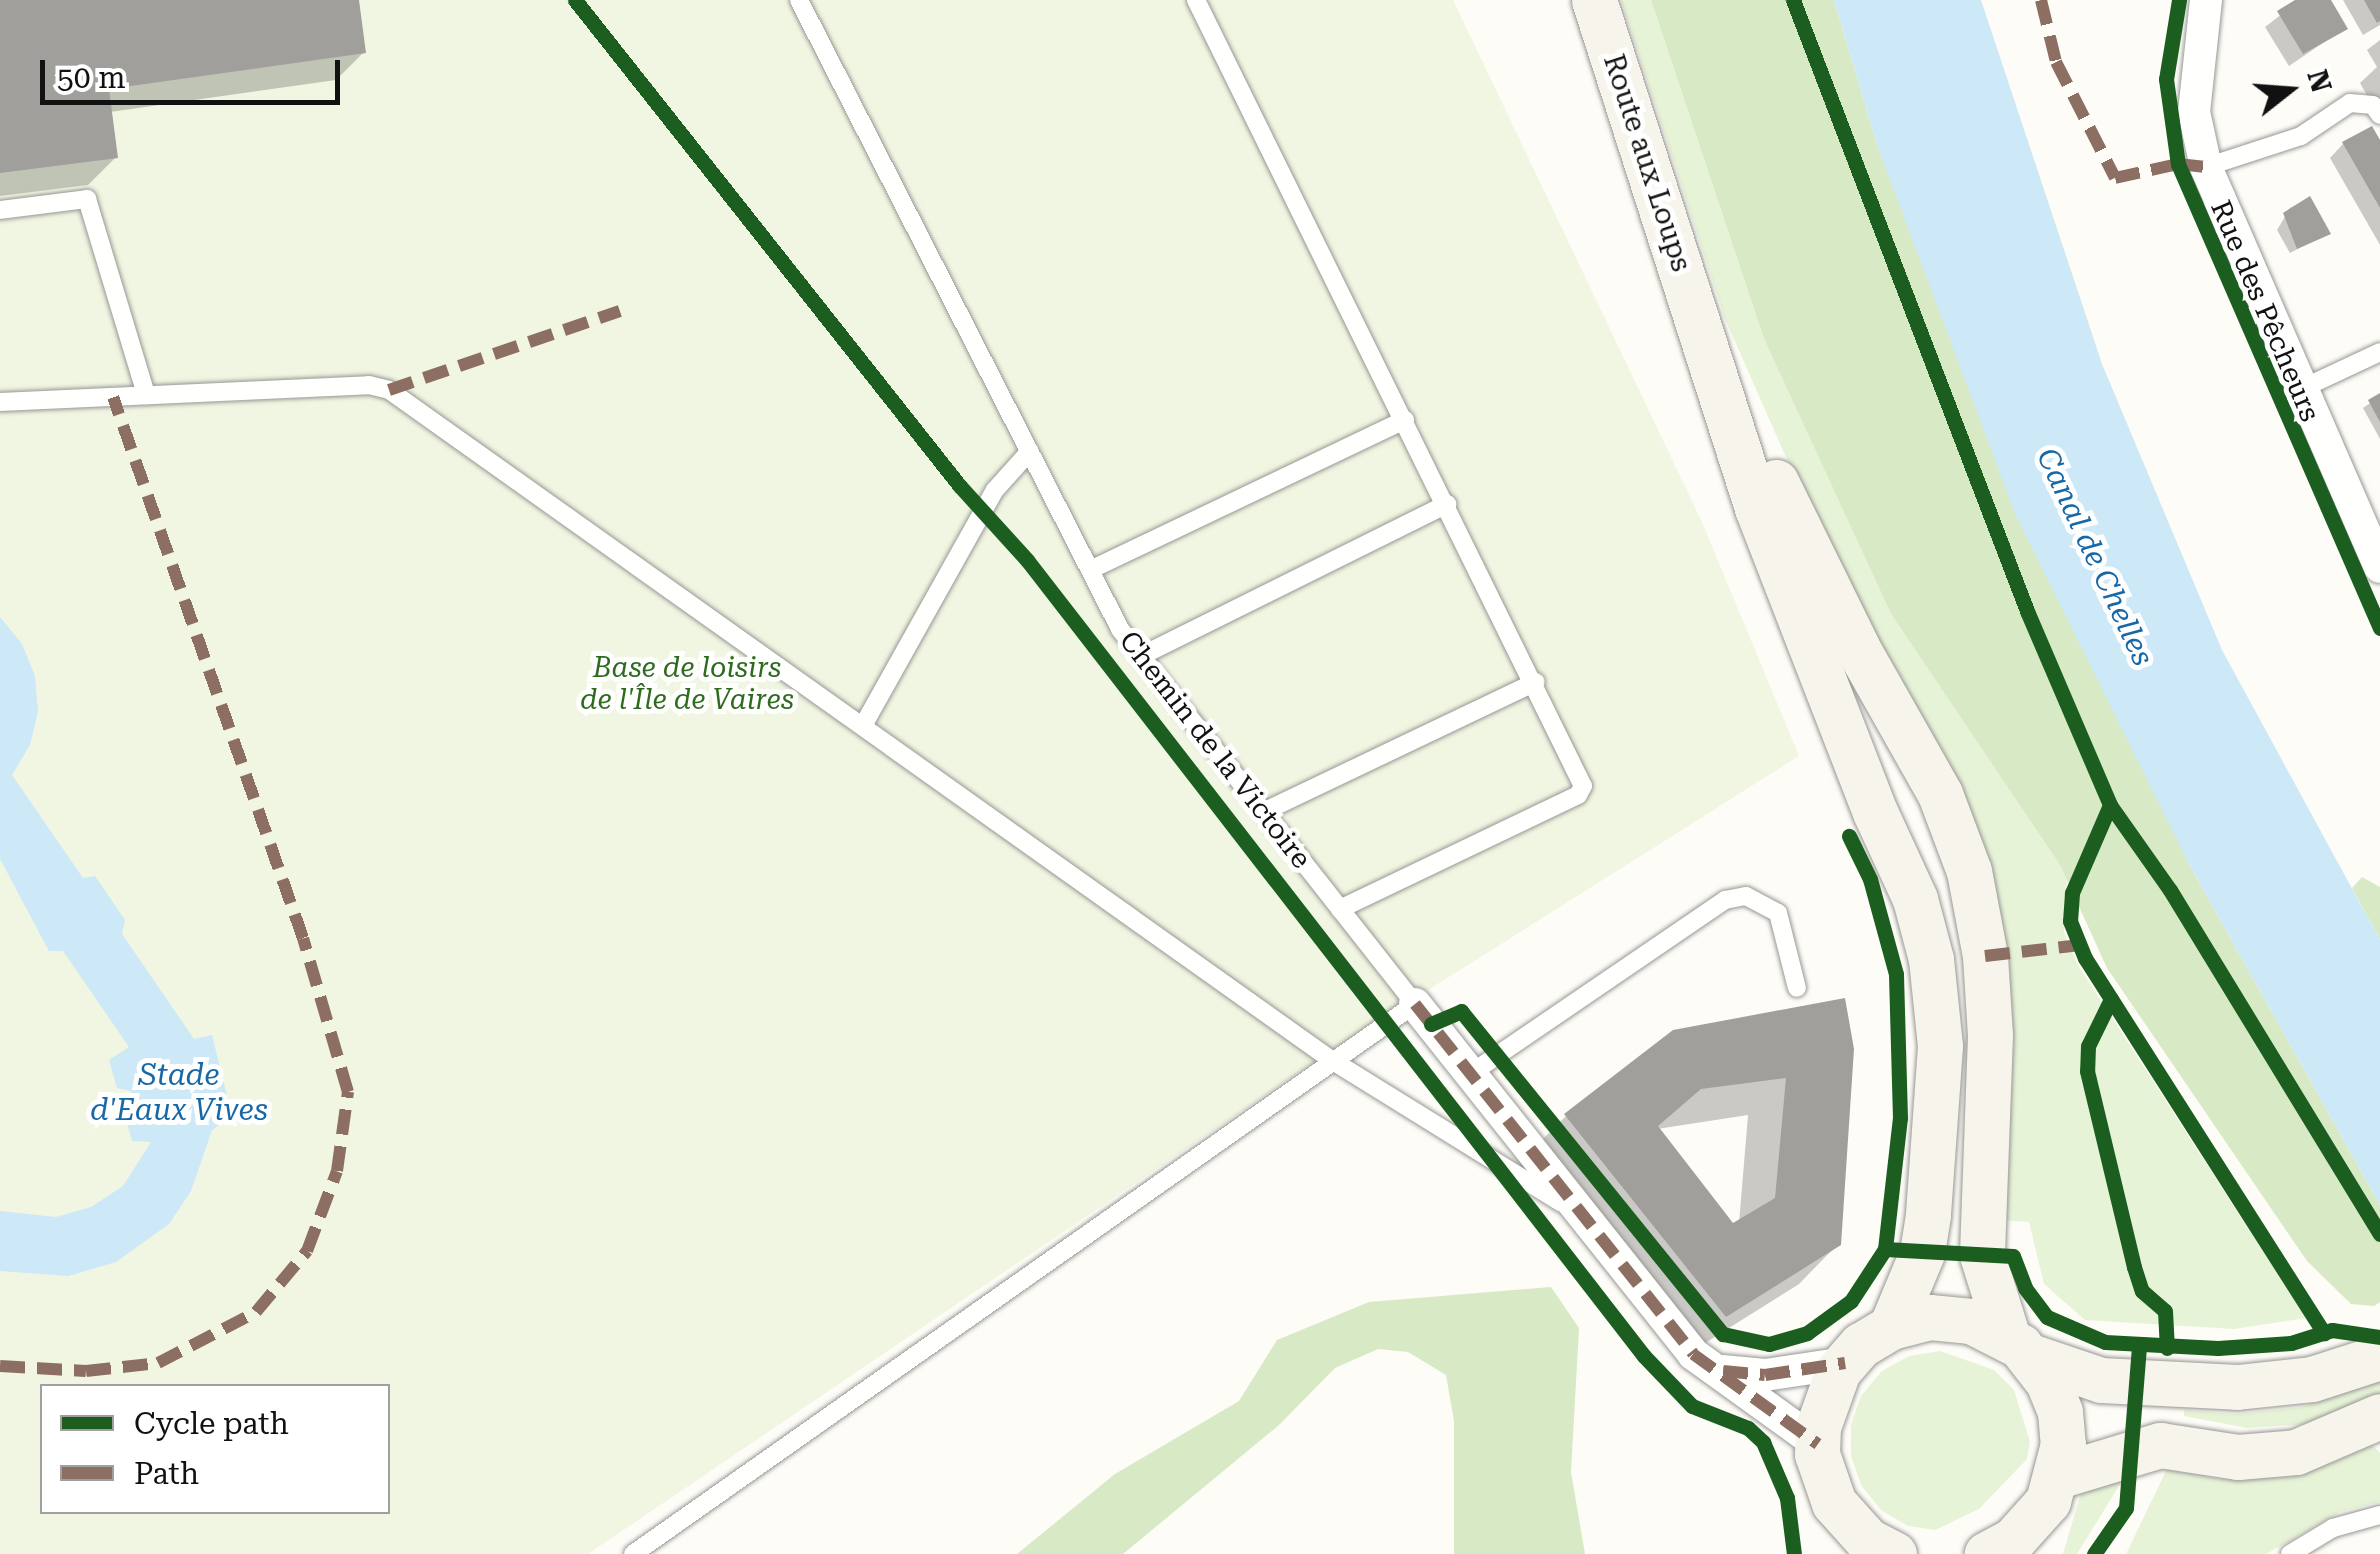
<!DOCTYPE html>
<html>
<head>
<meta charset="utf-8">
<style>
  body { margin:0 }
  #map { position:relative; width:2380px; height:1554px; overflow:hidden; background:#fdfcf7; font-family:"Roboto Serif",serif }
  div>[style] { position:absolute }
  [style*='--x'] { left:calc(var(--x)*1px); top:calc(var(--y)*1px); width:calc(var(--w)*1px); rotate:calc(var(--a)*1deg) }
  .green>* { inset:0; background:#e7f3d7 }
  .forest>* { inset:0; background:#d8eac5 }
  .pitch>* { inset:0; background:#f0f6e1 }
  .water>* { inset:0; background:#cde8f7 }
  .shadow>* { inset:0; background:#0003 }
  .building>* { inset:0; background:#a19f9c }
  .roads { filter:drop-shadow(0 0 2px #979795) drop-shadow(0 0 2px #979795) }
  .lane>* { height:18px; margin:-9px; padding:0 9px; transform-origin:9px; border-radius:9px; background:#fffffe }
  .street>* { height:32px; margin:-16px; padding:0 16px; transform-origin:16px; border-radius:16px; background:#fffffe }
  .secondary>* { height:45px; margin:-22.5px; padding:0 22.5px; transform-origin:22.5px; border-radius:22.5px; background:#f6f4eb }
  .quiet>* { height:12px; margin-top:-6px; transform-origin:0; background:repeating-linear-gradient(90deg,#8d6e63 0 25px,transparent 0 37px) }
  .cycleway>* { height:15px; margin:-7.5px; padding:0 7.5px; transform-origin:7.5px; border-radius:7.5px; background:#1b5e20 }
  span { translate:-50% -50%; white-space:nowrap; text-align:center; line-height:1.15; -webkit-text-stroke:10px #fff; paint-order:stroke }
  .street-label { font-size:28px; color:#111 }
  .park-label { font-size:28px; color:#2f6b1f; font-style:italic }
  .water-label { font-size:30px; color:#1768a6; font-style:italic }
  .legend { position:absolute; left:40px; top:1384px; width:350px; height:130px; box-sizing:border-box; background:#fff; border:2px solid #a0a0a0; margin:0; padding:12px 18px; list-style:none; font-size:30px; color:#111 }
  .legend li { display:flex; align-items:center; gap:20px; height:50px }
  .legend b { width:50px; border:2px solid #a0a0a0 }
  .north { position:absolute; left:2240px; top:40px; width:100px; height:100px; -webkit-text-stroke:8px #fff; paint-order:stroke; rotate:73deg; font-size:28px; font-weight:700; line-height:40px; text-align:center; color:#111 }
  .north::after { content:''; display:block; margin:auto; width:35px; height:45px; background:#111; clip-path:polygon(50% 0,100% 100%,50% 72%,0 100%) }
  .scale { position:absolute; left:40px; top:60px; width:300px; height:45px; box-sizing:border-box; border:5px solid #111; border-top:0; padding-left:12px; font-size:30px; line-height:35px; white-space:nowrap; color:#111; -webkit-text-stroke:8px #fff; paint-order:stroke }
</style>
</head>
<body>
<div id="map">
  <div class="green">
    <i style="clip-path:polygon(1621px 0,1651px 0,1764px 339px,1891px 614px,2060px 865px,2067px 881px,2064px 932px,2078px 965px,2306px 1318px,2234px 1329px,2085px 1320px,2044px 1284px,2029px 1222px,1997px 1220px,2008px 991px,1858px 620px,1725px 319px)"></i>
    <i style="clip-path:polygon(1940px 1351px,1994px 1370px,2014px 1390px,2030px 1442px,2027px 1459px,1979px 1509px,1935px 1530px,1908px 1526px,1881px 1510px,1861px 1485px,1851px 1456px,1851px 1425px,1861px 1396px,1882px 1371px,1909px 1356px)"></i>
    <i style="clip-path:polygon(2380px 1375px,2380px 1401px,2307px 1424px,2247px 1428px,2184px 1416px,2184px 1410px,2235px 1414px,2302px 1407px)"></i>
    <i style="clip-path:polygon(2366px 1438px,2380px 1453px,2380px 1502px,2340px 1512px,2266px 1554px,2126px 1554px,2167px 1469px,2219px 1479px,2291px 1477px)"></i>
    <i style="clip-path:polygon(2130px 1468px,2077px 1554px,2063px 1554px,2081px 1493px,2093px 1479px)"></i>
  </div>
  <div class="forest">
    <i style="clip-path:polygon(1651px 0,1834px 0,1878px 148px,2190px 866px,2380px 1205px,2380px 1302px,2374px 1306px,2351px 1304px,2307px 1261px,2107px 968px,2060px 865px,1891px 614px,1764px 339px)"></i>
    <i style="clip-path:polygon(2362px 877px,2380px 887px,2380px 940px,2352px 888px)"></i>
    <i style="clip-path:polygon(1551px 1287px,1579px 1328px,1571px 1472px,1585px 1554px,1454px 1554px,1454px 1421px,1446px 1375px,1408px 1352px,1378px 1349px,1335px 1368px,1279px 1425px,1123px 1554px,1017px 1554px,1115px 1474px,1239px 1401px,1277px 1340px,1369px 1302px)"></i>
  </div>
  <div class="pitch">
    <i style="clip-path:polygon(evenodd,0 0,1453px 0,1701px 520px,1799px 756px,1317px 1060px,588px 1554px,0 1554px,0 0,42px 1386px,388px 1386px,388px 1512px,42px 1512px,42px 1386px)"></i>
  </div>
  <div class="water">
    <i style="clip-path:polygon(1834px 0,1981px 0,2102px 364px,2222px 650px,2380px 940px,2380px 1205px,2190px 866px,2016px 516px,1878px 148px)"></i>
    <i style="clip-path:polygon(0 617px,22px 644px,35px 676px,38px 711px,30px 745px,12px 775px,83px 878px,95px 876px,125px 920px,122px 934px,194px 1039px,212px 1035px,232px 1116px,212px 1130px,191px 1191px,169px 1224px,116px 1262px,68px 1276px,0 1271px,0 1211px,56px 1217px,91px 1207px,123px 1186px,151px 1142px,132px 1141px,125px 1116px,135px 1104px,131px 1091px,117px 1088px,109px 1060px,129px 1047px,63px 951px,49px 951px,0 859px)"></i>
  </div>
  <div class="shadow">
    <i style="clip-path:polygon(0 0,356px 0,364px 52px,336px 80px,110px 112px,116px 157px,88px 185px,0 196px)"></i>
    <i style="clip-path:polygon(2300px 0,2328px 0,2345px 28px,2289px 66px,2265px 27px)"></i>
    <i style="clip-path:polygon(2343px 0,2380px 0,2380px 25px,2363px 35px)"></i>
    <i style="clip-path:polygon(2380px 40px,2380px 118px,2360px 83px,2377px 67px,2367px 50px)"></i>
    <i style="clip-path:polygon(2343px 144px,2380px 144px,2380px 245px,2330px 158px)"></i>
    <i style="clip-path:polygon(2309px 199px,2328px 233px,2290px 253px,2277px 230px,2290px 208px)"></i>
    <i style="clip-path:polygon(2380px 396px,2380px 439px,2363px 408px)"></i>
    <i style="clip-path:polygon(evenodd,1843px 1001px,1838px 1244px,1799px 1284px,1686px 1355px,1527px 1155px,1566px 1116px,1843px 1001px,1748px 1115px,1739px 1223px,1733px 1226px,1657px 1129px,1748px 1115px)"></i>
  </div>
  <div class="building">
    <i style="clip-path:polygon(0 0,359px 0,366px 53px,109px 89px,118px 158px,0 173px)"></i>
    <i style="clip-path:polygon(2295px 0,2331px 0,2348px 29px,2303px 54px,2277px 11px)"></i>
    <i style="clip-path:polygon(2364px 0,2380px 0,2380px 21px,2377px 23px)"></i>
    <i style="clip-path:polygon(2372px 126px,2380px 140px,2380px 208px,2342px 142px)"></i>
    <i style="clip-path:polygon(2310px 196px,2331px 234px,2297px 249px,2283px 213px)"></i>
    <i style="clip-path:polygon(2380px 393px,2380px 422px,2368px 400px)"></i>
    <i style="clip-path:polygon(evenodd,1845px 998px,1854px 1049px,1841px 1245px,1726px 1317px,1564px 1114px,1673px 1030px,1845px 998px,1786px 1078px,1775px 1198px,1733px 1223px,1658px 1126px,1701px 1089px,1786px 1078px)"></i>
  </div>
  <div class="roads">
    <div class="lane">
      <i style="--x:1196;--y:0;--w:876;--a:63.79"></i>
      <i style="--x:1583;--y:786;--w:10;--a:119"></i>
      <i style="--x:1578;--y:795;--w:264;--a:154.4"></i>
      <i style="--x:2206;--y:167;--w:100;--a:-18.1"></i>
      <i style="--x:2301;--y:136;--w:59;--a:-34"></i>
      <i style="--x:2350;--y:103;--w:23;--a:5"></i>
      <i style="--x:2373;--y:105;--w:12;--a:55"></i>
      <i style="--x:0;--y:210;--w:88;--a:-7.2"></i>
      <i style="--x:87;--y:199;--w:205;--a:73.2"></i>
      <i style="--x:2301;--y:389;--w:87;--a:-25.1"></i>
      <i style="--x:0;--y:402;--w:369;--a:-2.6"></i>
      <i style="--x:369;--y:385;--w:21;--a:14"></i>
      <i style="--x:389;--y:390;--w:1158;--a:35.41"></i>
      <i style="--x:1333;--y:1061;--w:269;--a:31.8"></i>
      <i style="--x:1090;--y:570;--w:349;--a:-25.5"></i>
      <i style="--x:1141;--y:656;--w:342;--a:-26.4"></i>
      <i style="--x:864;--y:724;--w:268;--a:-60.8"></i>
      <i style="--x:995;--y:490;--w:52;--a:-48.1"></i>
      <i style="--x:1263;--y:812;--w:302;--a:-25.5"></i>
      <i style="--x:1470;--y:1074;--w:309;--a:-34.3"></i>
      <i style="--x:1725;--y:900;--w:21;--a:-11"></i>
      <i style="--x:1746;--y:896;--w:36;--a:28"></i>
      <i style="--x:1778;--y:913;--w:77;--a:75.8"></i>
      <i style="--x:633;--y:1554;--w:956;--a:-35.12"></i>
      <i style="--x:1415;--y:1004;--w:477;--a:-128.2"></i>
      <i style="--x:1120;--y:629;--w:706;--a:-117.04"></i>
      <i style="--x:2290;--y:1554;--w:50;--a:-31.2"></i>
      <i style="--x:2333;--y:1528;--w:49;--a:-15.5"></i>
    </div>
    <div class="street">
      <i style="--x:2206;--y:0;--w:113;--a:96.1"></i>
      <i style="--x:2194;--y:112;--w:56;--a:77.7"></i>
      <i style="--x:2206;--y:167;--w:436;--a:66.5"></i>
      <i style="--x:1415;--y:1004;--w:447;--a:51.5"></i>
      <i style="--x:1693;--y:1354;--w:154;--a:35.8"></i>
      <i style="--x:1722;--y:1371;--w:43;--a:5.3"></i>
      <i style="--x:1765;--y:1375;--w:81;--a:-8.5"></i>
    </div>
    <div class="secondary">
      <i style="--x:1594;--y:0;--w:534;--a:72.21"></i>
      <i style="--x:1757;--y:508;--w:326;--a:68.8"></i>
      <i style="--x:1875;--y:812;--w:96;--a:65.3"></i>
      <i style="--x:1915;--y:899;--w:62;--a:75.1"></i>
      <i style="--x:1931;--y:959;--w:87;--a:84.1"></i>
      <i style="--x:1940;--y:1046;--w:169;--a:94.1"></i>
      <i style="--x:1928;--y:1215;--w:38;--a:99"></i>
      <i style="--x:1922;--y:1253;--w:80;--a:112.7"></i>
      <i style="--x:1776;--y:482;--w:186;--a:63.8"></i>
      <i style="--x:1858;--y:649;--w:167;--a:60.5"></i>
      <i style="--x:1940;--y:794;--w:82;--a:69.4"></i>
      <i style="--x:1969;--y:871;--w:86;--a:79.3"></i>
      <i style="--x:1985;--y:956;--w:79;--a:86.4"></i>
      <i style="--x:1990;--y:1035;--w:220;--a:92.1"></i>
      <i style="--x:1982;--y:1255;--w:87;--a:72.6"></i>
      <i style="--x:2030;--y:1356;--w:75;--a:18.7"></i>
      <i style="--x:2101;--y:1380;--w:136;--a:2.9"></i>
      <i style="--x:2237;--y:1387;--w:75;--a:-6.1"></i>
      <i style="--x:2312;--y:1379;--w:71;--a:-17.9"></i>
      <i style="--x:2058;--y:1476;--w:107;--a:-16.9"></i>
      <i style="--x:2160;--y:1445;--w:79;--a:8.7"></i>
      <i style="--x:2238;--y:1457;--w:58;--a:-4.9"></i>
      <i style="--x:2296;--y:1452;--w:91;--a:-23.2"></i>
      <i style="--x:1894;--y:1554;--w:29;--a:-153"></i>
      <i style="--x:1868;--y:1541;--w:51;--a:-131.8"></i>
      <i style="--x:1834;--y:1503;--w:52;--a:-109.1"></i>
      <i style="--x:1817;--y:1454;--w:27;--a:-88"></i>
      <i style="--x:1818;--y:1427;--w:59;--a:-70.3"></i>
      <i style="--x:1838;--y:1371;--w:35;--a:-49"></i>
      <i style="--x:1861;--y:1345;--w:35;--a:-31"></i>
      <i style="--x:1891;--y:1327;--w:40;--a:-14.4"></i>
      <i style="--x:1930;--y:1317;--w:41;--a:5.6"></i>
      <i style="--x:1971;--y:1321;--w:55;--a:27"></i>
      <i style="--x:2020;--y:1346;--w:46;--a:52.1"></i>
      <i style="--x:2048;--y:1382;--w:32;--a:68"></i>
      <i style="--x:2060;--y:1412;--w:32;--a:85"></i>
      <i style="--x:2063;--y:1444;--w:59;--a:104.7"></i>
      <i style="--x:2048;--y:1501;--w:52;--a:131.9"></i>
      <i style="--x:2013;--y:1540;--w:30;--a:152"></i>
    </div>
  </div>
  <div class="quiet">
    <i style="--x:2041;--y:0;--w:64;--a:76.4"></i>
    <i style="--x:2056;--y:62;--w:130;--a:63"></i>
    <i style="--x:2115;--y:178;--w:65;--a:-12.5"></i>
    <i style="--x:2178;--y:164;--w:28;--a:6"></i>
    <i style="--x:389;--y:390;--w:244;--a:-18.9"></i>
    <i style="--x:1985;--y:956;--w:96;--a:-6.6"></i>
    <i style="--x:1415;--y:1004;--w:447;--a:51.5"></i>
    <i style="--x:1693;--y:1354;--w:154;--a:35.8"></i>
    <i style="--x:0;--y:1366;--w:86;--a:3.3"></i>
    <i style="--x:86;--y:1371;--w:72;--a:-6.3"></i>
    <i style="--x:158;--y:1363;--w:110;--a:-27.5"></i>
    <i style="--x:256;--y:1312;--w:80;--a:-50.1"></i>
    <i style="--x:307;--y:1251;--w:85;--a:-69.4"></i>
    <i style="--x:337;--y:1171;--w:80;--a:-82.1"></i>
    <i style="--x:348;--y:1092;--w:160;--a:-106.3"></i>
    <i style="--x:303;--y:938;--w:573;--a:-109.35"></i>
    <i style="--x:1723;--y:1371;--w:42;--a:5.4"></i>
    <i style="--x:1765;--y:1375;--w:81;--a:-8.5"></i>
  </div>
  <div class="cycleway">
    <i style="--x:575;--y:0;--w:619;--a:51.63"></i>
    <i style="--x:959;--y:485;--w:101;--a:47.8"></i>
    <i style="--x:1027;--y:560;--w:1007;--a:52.22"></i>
    <i style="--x:1644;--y:1356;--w:69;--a:46.2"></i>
    <i style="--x:1692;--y:1406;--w:60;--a:21.4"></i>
    <i style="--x:1748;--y:1428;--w:21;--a:43"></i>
    <i style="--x:1763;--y:1442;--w:61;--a:66.8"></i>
    <i style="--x:1787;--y:1498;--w:56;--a:82.9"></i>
    <i style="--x:1793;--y:0;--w:654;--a:69.04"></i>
    <i style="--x:2027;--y:611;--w:211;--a:66.8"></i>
    <i style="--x:2110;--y:805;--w:104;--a:54.8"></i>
    <i style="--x:2170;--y:890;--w:403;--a:58.6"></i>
    <i style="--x:2179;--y:0;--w:80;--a:99.3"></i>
    <i style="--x:2166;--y:79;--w:86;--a:82"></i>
    <i style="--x:2178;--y:164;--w:506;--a:66.47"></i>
    <i style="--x:2110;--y:805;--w:96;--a:113.4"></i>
    <i style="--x:2072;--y:893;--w:28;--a:94"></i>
    <i style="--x:2070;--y:921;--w:40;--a:68"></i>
    <i style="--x:2085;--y:958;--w:445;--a:57.5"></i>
    <i style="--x:2111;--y:999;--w:52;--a:116.1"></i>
    <i style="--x:2088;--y:1046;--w:25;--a:92"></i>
    <i style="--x:2087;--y:1071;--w:202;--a:76.5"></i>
    <i style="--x:2134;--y:1267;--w:25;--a:72"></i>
    <i style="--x:2142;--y:1291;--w:30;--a:41"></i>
    <i style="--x:2165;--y:1311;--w:37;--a:87"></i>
    <i style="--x:1431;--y:1024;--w:33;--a:-23"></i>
    <i style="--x:1461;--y:1011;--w:416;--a:51"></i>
    <i style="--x:1723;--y:1334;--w:47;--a:12.3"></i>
    <i style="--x:1769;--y:1344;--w:40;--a:-16"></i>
    <i style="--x:1807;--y:1333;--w:54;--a:-36"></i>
    <i style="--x:1851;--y:1301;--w:62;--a:-56.8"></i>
    <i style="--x:1885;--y:1249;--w:132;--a:-83.5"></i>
    <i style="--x:1900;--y:1118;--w:144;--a:-91.6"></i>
    <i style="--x:1896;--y:974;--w:98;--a:-105.3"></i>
    <i style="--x:1870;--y:879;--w:48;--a:-116"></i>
    <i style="--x:1885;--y:1249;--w:128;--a:3.1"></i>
    <i style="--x:2013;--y:1256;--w:34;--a:69"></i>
    <i style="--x:2025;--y:1288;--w:36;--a:53"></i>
    <i style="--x:2047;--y:1317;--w:63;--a:23.3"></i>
    <i style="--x:2105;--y:1342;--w:113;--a:3"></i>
    <i style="--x:2218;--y:1348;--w:73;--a:-3.9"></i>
    <i style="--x:2291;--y:1343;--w:43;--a:-17.6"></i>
    <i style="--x:2332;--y:1330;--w:49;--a:8.3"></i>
    <i style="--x:2094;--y:1554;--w:56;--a:-55.2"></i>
    <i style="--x:2126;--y:1508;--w:164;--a:-85.4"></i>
  </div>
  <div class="street-label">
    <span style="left:1647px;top:163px;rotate:72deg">Route aux Loups</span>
    <span style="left:2265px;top:311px;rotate:67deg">Rue des Pêcheurs</span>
    <span style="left:1215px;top:750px;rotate:52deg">Chemin de la Victoire</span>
  </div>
  <div class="park-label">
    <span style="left:687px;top:684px">Base de loisirs<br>de l'Île de Vaires</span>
  </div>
  <div class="water-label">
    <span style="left:2095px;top:557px;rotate:65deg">Canal de Chelles</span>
    <span style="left:179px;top:1092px">Stade<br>d'Eaux Vives</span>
  </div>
  <ul class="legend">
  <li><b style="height:12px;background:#1b5e20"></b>Cycle path</li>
  <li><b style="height:12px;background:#8d6e63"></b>Path</li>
  </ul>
  <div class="north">N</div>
  <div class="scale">50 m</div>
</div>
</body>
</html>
